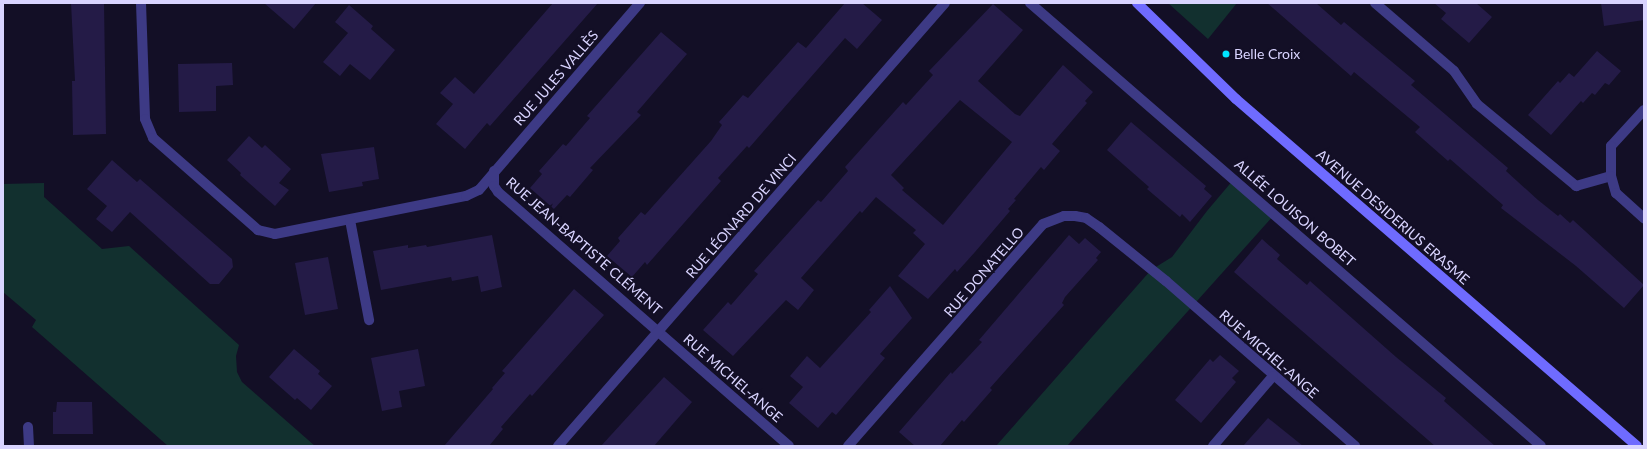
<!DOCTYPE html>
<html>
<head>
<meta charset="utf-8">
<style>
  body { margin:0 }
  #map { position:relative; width:1647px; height:449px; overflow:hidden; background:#130f26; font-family:Lato,sans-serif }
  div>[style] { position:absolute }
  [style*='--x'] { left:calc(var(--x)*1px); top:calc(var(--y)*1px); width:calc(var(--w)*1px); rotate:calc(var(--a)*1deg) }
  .green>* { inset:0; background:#12302f }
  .building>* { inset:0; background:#241b47 }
  .street>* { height:10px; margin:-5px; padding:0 5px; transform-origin:5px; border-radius:5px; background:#3d3a85 }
  .secondary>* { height:10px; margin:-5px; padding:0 5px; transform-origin:5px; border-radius:5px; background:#6f6bff }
  .dots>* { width:11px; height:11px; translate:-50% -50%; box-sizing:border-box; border:2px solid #130f26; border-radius:50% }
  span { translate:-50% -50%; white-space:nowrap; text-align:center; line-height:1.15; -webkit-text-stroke:4px #130f26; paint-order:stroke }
  .poi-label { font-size:14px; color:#d9d4ff }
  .left { translate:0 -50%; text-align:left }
  .street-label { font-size:14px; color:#d9d4ff }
  .frame { position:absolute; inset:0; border:4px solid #d9d4ff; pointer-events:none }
</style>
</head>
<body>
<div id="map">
  <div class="green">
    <i style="clip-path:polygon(1168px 3px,1237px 3px,1208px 39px)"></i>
    <i style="clip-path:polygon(1234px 179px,1275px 214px,1067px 446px,996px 446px,1151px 270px,1172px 257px,1207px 211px)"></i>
    <i style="clip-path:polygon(44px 183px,44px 197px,102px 249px,129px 246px,239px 345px,236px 356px,237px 372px,242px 382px,315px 446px,168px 446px,32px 327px,36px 320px,3px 292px,3px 184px)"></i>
  </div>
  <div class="building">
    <i style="clip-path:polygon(71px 3px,104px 3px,106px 134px,73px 135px,72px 81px,75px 81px)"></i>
    <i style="clip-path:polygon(264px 3px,316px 3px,294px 29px)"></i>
    <i style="clip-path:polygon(553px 3px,598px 3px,490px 126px,487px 123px,465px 149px,436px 124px,453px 104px,440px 93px,455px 77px,474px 94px)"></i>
    <i style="clip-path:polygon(845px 3px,862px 3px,882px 20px,857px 49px,845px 38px,749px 148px,747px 146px,718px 178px,721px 181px,647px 265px,645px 262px,632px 277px,607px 256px,620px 241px,618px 238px,641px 212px,645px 215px,711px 141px,722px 125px,719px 122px,743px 95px,748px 98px,798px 42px,806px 48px)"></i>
    <i style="clip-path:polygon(1267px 3px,1316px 3px,1341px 25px,1344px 22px,1415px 81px,1411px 85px,1508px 168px,1506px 171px,1538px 200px,1558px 216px,1560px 214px,1570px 223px,1573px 220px,1644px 285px,1624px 308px,1576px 266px,1501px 208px,1503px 205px,1450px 159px,1448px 161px,1415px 132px,1420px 127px,1354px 72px,1351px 76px)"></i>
    <i style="clip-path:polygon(1434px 3px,1476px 3px,1492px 17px,1469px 43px,1441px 19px,1446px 13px)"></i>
    <i style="clip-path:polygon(1601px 3px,1644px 3px,1644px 20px,1604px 26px)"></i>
    <i style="clip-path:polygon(evenodd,993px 4px,1023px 30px,978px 81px,1015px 114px,1020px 116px,1063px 65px,1093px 92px,1085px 101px,1087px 103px,1052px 144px,1060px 151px,1044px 170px,1041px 167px,1014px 199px,1016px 200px,1008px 209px,1010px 211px,975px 252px,957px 272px,955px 269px,928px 299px,898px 276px,925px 244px,913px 233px,916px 230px,876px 197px,862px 213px,860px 211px,801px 278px,814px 290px,798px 310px,786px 300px,733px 356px,703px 330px,728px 302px,731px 305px,758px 274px,754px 271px,818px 200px,821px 202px,848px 171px,845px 167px,903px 102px,906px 105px,933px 75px,929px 71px,993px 4px,960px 100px,1012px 142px,943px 225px,902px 190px,904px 188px,891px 175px,960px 100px)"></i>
    <i style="clip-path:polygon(349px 5px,373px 26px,371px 29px,395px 50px,370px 80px,350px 64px,340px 76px,323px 62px,348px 33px,335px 22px)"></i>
    <i style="clip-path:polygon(661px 32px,687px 54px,637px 112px,641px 115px,590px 168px,593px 170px,570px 197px,567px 195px,554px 209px,530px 188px,542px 174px,539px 171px,563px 144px,566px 146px,590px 118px,587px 116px)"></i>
    <i style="clip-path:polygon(1597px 51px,1621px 71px,1609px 85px,1605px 83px,1595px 95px,1592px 93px,1583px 103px,1581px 101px,1551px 135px,1528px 115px,1558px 81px,1560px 83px,1569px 73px,1574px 77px)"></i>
    <i style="clip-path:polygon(232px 63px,233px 85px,216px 86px,216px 111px,179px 112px,178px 64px)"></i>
    <i style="clip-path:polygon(1131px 122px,1206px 186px,1204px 189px,1212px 196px,1190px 222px,1182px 214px,1180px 217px,1147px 189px,1149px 187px,1107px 150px)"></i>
    <i style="clip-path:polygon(249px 136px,262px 148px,265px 145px,291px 169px,279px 183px,289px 190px,275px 206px,240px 175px,241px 173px,227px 160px)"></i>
    <i style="clip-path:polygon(374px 147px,379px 179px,362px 182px,363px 186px,329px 192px,321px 154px)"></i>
    <i style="clip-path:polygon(112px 160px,137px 182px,140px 179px,232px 259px,233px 267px,219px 284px,210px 284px,130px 212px,112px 232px,96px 219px,107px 206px,87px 189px)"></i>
    <i style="clip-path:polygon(492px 235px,502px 287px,481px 292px,478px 276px,452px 281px,451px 277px,381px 290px,373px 251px,408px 245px,408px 248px,426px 245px,427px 247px)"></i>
    <i style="clip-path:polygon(1069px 235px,1079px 244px,1085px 238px,1101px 252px,1096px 258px,1098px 260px,1065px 297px,1062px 303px,1064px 305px,990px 388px,992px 390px,964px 422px,962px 420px,940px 446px,915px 446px,899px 432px,951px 372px,952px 374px,982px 342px,979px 340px)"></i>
    <i style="clip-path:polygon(1262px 239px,1280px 255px,1277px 259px,1293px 273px,1307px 285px,1310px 281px,1396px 357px,1446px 398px,1444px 401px,1495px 446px,1435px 446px,1234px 272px)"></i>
    <i style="clip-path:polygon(328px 257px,338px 309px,305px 315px,295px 263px)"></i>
    <i style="clip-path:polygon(890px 286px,912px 318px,880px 354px,885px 358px,836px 415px,832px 412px,818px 428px,789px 403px,803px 387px,790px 376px,807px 356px,820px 368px,871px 312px,869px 310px)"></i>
    <i style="clip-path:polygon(574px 289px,604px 315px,532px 396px,530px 394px,501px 427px,503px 429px,489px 446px,444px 446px,493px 389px,492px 388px,505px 373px,502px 371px)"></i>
    <i style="clip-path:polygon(294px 349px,320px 371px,318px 374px,332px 386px,311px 410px,297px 398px,295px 400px,269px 377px)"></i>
    <i style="clip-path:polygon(418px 349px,425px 386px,399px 391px,402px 407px,382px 411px,371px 358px)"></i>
    <i style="clip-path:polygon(1220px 355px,1239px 371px,1232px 378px,1236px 382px,1201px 423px,1175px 400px,1210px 359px,1213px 362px)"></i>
    <i style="clip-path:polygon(664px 377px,692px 402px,654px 446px,601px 446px)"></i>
    <i style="clip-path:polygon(57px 402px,92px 402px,93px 434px,53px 434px,53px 412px,56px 412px)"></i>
    <i style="clip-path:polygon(1268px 418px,1303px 446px,1243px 446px)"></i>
  </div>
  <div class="street">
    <i style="--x:141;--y:3;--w:116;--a:88"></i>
    <i style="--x:145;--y:119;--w:21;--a:67"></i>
    <i style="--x:153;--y:138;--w:140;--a:41.2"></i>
    <i style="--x:258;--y:230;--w:17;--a:13"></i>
    <i style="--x:275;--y:234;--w:195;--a:-11.3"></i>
    <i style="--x:466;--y:196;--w:14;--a:-25"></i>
    <i style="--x:479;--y:190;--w:247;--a:-49.3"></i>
    <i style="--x:1030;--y:3;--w:676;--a:40.92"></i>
    <i style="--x:1375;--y:3;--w:104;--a:40.7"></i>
    <i style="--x:1454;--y:71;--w:40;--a:55.1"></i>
    <i style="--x:1477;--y:104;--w:129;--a:39.6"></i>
    <i style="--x:1576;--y:186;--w:36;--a:-16"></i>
    <i style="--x:1644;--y:110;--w:49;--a:132.5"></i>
    <i style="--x:1611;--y:146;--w:30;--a:90"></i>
    <i style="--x:1611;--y:176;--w:18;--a:74"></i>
    <i style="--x:1616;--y:193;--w:38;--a:42"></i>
    <i style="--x:494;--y:171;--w:15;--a:90"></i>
    <i style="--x:494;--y:186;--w:7;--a:56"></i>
    <i style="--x:498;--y:192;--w:386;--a:41.1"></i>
    <i style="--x:350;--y:220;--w:102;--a:79.2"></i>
    <i style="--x:28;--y:427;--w:19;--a:87"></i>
    <i style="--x:558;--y:446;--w:588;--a:-48.86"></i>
    <i style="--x:848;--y:446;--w:295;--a:-48.7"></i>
    <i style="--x:1043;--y:224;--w:22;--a:-21"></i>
    <i style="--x:1064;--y:216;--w:11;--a:0"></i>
    <i style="--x:1075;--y:216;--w:11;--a:10"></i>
    <i style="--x:1086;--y:218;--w:16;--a:35"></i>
    <i style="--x:1099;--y:227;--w:86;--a:38.9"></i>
    <i style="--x:1166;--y:281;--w:251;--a:41.1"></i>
    <i style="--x:1213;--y:446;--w:92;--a:-49.4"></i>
  </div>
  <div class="secondary">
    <i style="--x:1137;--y:3;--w:138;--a:44.1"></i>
    <i style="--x:1236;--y:99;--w:530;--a:40.87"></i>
  </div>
  <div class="dots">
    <i style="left:1226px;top:54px;background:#00e5ff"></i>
  </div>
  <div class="poi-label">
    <span class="left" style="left:1234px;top:54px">Belle Croix</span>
  </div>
  <div class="street-label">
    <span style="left:556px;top:78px;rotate:-49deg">RUE JULES VALLÈS</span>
    <span style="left:1295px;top:213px;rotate:41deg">ALLÉE LOUISON BOBET</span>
    <span style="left:741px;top:216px;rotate:-49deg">RUE LÉONARD DE VINCI</span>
    <span style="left:1393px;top:217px;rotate:41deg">AVENUE DESIDERIUS ERASME</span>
    <span style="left:584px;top:246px;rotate:41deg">RUE JEAN-BAPTISTE CLÉMENT</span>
    <span style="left:984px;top:272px;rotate:-49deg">RUE DONATELLO</span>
    <span style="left:1269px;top:354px;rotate:41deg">RUE MICHEL-ANGE</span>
    <span style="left:733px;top:378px;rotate:41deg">RUE MICHEL-ANGE</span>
  </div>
  <div class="frame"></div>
</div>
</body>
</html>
